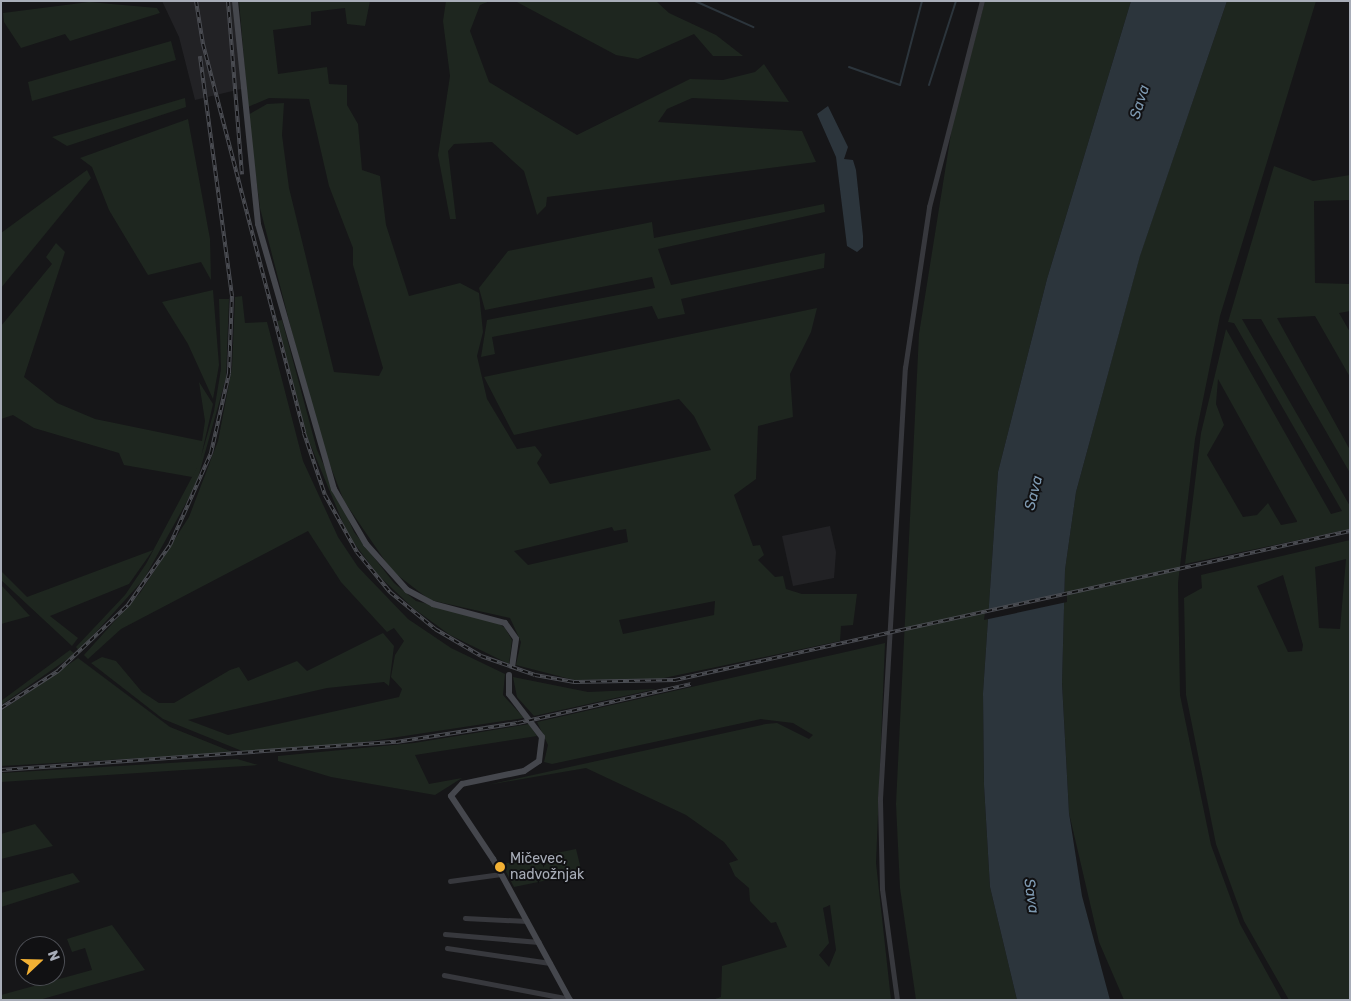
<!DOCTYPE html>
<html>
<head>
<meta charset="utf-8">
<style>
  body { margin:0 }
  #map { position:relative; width:1351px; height:1001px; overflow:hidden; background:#161618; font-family:Rubik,sans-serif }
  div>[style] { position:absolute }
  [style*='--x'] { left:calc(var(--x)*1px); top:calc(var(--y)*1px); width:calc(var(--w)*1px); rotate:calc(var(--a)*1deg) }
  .built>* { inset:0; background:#222225 }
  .green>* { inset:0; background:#1e261f }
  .water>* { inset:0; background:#2c353c }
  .pier>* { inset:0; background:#161618 }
  .stream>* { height:2px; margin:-1px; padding:0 1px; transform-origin:1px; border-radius:1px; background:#2c353c }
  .minor>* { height:4.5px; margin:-2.25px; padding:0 2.25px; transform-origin:2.25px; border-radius:2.25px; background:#37383d }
  .secondary>* { height:6px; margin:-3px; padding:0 3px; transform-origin:3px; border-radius:3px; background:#45474d }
  .rail>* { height:4px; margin-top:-2px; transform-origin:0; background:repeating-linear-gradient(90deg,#111113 0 5.5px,#4a4c52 0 11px); box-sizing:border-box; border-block:1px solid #4a4c52 }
  .dots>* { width:14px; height:14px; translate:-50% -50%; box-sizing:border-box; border:2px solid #111113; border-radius:50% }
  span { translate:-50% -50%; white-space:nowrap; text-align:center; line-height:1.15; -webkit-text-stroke:4px #111113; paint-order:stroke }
  .poi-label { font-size:14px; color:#a8adb8 }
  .left { translate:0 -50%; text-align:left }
  .water-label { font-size:15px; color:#7f9bb3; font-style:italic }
  .frame { position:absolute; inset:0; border:2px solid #a8adb8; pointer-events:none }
  .north { position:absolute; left:15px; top:936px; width:50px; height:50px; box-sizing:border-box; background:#111113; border:1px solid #4d4f55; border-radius:50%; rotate:69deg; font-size:14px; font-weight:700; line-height:20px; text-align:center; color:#a8adb8 }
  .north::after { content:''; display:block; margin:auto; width:18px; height:22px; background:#f2b134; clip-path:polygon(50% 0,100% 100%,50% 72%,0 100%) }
</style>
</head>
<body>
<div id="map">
  <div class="built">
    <i style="clip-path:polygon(162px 1px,233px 1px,241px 89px,195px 100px,179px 37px)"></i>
    <i style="clip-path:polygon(830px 526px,836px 552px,834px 578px,793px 586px,782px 536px)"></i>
  </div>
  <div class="green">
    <i style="clip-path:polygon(evenodd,239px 1px,370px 1px,365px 26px,347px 24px,345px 8px,311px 12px,311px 25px,273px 30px,278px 74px,327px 67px,329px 84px,347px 85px,347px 105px,358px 124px,362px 170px,380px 176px,386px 225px,409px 296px,460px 283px,479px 293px,483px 332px,477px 356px,487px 399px,517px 449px,535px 446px,542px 455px,537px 463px,550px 484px,711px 450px,694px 416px,679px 399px,514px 435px,484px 377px,817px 308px,811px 332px,790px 374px,793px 417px,758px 426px,756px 479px,734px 495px,753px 546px,760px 545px,764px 555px,758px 560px,775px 577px,783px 576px,786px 589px,802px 594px,857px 594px,853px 625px,841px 626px,840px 641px,659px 679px,574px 680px,516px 665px,521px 642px,510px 618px,430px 600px,392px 571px,344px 501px,319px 437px,260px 208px,248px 115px,267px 104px,284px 103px,282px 135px,289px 188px,334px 372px,379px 376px,383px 368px,353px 265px,353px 248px,329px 186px,309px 99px,269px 98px,248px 107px,239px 1px,612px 527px,614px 531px,626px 529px,628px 542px,528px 565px,514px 551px,612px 527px,239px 1px,715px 601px,714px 615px,623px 634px,619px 620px,715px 601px)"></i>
    <i style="clip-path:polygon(446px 1px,490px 1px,480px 5px,470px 31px,489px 82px,577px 135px,690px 79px,723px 80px,755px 72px,764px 64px,789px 102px,692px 98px,667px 109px,658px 122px,802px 131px,816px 162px,547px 197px,546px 206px,537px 215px,524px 171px,492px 142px,454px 144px,448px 151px,456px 219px,450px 219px,438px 155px,450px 76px,443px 21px)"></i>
    <i style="clip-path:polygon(515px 1px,656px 1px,669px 13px,716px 35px,743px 56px,713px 56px,694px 34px,638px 59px,616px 55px)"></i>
    <i style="clip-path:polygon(985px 1px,1131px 1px,1047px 279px,998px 472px,983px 693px,984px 785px,990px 887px,1017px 1000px,916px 1000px,900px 888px,896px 804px,919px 334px,953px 121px)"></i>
    <i style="clip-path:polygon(1227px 1px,1316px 1px,1220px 316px,1195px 439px,1178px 583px,1180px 695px,1211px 845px,1240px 924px,1282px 1000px,1124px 1000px,1099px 942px,1069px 813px,1062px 682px,1065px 570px,1076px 492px,1140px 255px)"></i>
    <i style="clip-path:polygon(89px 2px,157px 8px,160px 13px,70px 41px,65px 34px,21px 48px,4px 22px,3px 13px)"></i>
    <i style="clip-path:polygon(171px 41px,176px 60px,32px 101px,28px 82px)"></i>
    <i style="clip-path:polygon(185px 98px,186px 107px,67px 146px,52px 137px)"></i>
    <i style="clip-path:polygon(188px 119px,210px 239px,211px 280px,201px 262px,148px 275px,109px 210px,92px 167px,80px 158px)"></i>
    <i style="clip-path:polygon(evenodd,1274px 166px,1313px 181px,1350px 175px,1350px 200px,1314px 201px,1315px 283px,1350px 284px,1350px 311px,1339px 313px,1350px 332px,1350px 377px,1315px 316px,1277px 318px,1350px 450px,1350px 473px,1261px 319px,1242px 319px,1350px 506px,1350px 529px,1185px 564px,1201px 433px,1226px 329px,1331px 514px,1342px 511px,1234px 323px,1228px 322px,1274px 166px,1218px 379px,1297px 521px,1297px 522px,1281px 525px,1268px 503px,1257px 515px,1243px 517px,1207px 455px,1224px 425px,1216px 404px,1218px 379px)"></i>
    <i style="clip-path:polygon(87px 170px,91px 178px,1px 288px,1px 233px)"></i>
    <i style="clip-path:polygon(824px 204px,825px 212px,658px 249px,671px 285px,825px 253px,824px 268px,681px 299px,685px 314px,658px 319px,652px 306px,492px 337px,495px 354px,481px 357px,487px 320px,655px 288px,652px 277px,485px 310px,479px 288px,508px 251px,652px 222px,654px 238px)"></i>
    <i style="clip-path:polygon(56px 243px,65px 252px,24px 377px,57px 403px,95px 419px,202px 441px,205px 421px,199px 382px,213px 404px,201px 457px,214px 411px,221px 369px,219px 299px,229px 299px,226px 378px,196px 485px,144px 579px,79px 651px,76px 647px,125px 595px,146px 564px,200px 462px,192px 477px,124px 465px,119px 453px,34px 428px,13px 415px,1px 419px,1px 326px,52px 264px,46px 257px)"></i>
    <i style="clip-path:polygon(213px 290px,219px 365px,213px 399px,188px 344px,162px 302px)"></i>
    <i style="clip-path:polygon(242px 296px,245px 323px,267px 322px,303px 461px,338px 537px,358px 567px,408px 619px,451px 648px,505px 674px,503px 695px,524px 718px,345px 745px,247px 753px,163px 719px,91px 663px,102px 657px,116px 661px,142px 692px,159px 703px,174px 703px,230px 670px,239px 667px,248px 681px,297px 661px,307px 671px,383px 633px,394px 646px,389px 686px,384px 682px,327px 688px,188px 720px,228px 735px,399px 697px,402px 689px,391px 677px,395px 655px,404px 641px,394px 628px,387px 632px,341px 582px,308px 531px,121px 629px,88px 659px,84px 655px,140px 593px,189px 517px,218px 441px,232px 368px,235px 297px)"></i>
    <i style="clip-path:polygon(282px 320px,317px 450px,354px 532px,394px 583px,416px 601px,495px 621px,505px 628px,512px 640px,509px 664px,450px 635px,413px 608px,378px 575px,348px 535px,306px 434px,277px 321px)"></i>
    <i style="clip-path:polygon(evenodd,1350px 540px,1350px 1000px,1289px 1000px,1244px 921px,1216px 844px,1186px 695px,1184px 598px,1202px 588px,1201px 575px,1350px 540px,1346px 559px,1340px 629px,1319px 628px,1315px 567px,1346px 559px,1350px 540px,1283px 575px,1303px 645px,1302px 651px,1288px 652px,1257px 586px,1283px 575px)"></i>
    <i style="clip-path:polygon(153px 550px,129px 584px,50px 616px,78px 638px,72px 646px,1px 580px,1px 571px,27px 597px)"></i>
    <i style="clip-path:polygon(1px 585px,2px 586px,30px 616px,1px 624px)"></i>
    <i style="clip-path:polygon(evenodd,885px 643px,876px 863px,891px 1000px,712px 1000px,721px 997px,722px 966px,787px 947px,776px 922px,771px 923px,750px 901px,749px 888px,735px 876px,729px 863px,738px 860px,724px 842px,686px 815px,586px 768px,487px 785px,766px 724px,777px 723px,809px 739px,813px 735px,793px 723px,761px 719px,552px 764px,544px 762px,548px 745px,537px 722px,885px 643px,830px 905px,836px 950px,829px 967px,819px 955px,829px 943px,823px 908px,830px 905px)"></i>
    <i style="clip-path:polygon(70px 650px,75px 654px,1px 705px,1px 701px)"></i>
    <i style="clip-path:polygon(78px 658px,170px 727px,235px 753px,1px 766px,1px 711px)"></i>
    <i style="clip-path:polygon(513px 677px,588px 692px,656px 689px,534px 716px,517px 697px)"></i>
    <i style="clip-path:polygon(529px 724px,537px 736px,415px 755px,429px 784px,462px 778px,435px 795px,331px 777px,278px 761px,278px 756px,414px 743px)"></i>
    <i style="clip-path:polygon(237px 759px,258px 765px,1px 782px,1px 773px)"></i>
    <i style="clip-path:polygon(35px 824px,53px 846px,1px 859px,1px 834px)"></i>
    <i style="clip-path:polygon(576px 849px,582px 873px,514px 887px,502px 864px)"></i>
    <i style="clip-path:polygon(73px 873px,80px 882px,1px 907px,1px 893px)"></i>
    <i style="clip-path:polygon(112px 925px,145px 970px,39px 1000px,1px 1000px,1px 995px,92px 970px,85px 948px,72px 952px,67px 939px)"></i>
  </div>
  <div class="water">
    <i style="clip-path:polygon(1131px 1px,1227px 1px,1140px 256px,1076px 492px,1065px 570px,1062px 683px,1069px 813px,1082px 896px,1110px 1000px,1017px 1000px,990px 887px,984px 785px,983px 693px,998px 472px,1047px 279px)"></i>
    <i style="clip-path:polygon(828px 106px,848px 147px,844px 159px,853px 160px,856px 170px,863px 236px,863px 247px,857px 252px,847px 246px,836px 157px,817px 114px)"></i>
  </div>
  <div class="pier">
    <i style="clip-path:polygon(1067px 593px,1067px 602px,984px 620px,985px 612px)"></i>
  </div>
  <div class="stream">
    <i style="--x:695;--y:1;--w:64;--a:24.1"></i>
    <i style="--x:849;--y:67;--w:54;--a:19.4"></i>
    <i style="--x:900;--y:85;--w:87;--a:-75.3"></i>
    <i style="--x:929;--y:85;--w:88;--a:-72.2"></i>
  </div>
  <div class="minor">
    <i style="--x:450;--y:881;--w:51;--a:-7.8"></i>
    <i style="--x:465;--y:918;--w:62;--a:2.8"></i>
    <i style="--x:445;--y:934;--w:94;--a:4.9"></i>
    <i style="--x:447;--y:948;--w:104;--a:8.3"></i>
    <i style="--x:444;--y:975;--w:128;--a:10.8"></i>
    <i style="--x:897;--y:1000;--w:112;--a:-97.7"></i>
    <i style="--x:882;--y:889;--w:90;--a:-91.3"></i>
    <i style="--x:880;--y:799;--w:432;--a:-86.7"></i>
    <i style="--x:905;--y:368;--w:163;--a:-81.5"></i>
    <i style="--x:929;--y:207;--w:213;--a:-75.6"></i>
  </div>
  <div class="secondary">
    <i style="--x:235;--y:1;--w:224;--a:84.1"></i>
    <i style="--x:258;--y:224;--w:276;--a:74"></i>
    <i style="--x:334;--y:489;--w:64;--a:59.8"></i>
    <i style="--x:366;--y:544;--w:62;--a:48.3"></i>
    <i style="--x:407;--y:590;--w:30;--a:28"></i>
    <i style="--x:433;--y:604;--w:74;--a:14.8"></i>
    <i style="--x:505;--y:623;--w:19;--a:55"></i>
    <i style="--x:516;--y:639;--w:27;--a:98"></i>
    <i style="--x:509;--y:675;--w:19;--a:90"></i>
    <i style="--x:509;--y:694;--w:54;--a:52.5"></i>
    <i style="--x:542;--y:737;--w:24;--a:97"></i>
    <i style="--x:539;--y:761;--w:18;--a:146"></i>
    <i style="--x:524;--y:771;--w:63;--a:168.2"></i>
    <i style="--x:462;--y:784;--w:16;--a:133"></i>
    <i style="--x:451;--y:796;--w:76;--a:56.3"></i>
    <i style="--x:493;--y:859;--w:161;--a:61.4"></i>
  </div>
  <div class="rail">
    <i style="--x:196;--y:1;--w:44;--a:80.8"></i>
    <i style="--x:203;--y:44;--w:402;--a:75.4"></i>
    <i style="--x:304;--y:433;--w:65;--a:71.3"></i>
    <i style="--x:325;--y:495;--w:65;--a:60.7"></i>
    <i style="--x:357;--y:552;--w:52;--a:50.5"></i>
    <i style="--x:390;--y:592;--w:58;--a:39.4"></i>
    <i style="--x:435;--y:629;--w:53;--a:30.4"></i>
    <i style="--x:481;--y:656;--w:57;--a:19.4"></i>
    <i style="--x:535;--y:675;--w:40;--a:10"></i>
    <i style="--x:574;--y:682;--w:101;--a:-1.1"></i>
    <i style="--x:675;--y:680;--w:691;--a:-12.45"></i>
    <i style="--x:228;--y:1;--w:174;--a:85.4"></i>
    <i style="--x:1;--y:708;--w:68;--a:-33"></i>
    <i style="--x:58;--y:671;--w:96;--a:-43.3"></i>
    <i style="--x:128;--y:605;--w:73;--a:-55"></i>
    <i style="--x:170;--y:545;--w:101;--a:-66"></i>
    <i style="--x:211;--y:453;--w:82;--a:-77.3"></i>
    <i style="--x:229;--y:373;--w:77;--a:-87.8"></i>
    <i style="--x:232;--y:296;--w:242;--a:-97.6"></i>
    <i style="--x:1;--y:770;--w:396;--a:-4.1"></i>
    <i style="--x:396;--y:742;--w:123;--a:-8.9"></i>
    <i style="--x:518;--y:723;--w:177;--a:-12.7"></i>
  </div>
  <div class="dots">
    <i style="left:500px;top:867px;background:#f2b134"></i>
  </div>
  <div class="poi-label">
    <span class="left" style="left:510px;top:867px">Mičevec,<br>nadvožnjak</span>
  </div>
  <div class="water-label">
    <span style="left:1140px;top:102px;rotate:-73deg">Sava</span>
    <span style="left:1034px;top:493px;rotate:-76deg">Sava</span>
    <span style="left:1031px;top:896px;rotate:82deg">Sava</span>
  </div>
  <div class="frame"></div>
  <div class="north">N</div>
</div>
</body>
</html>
